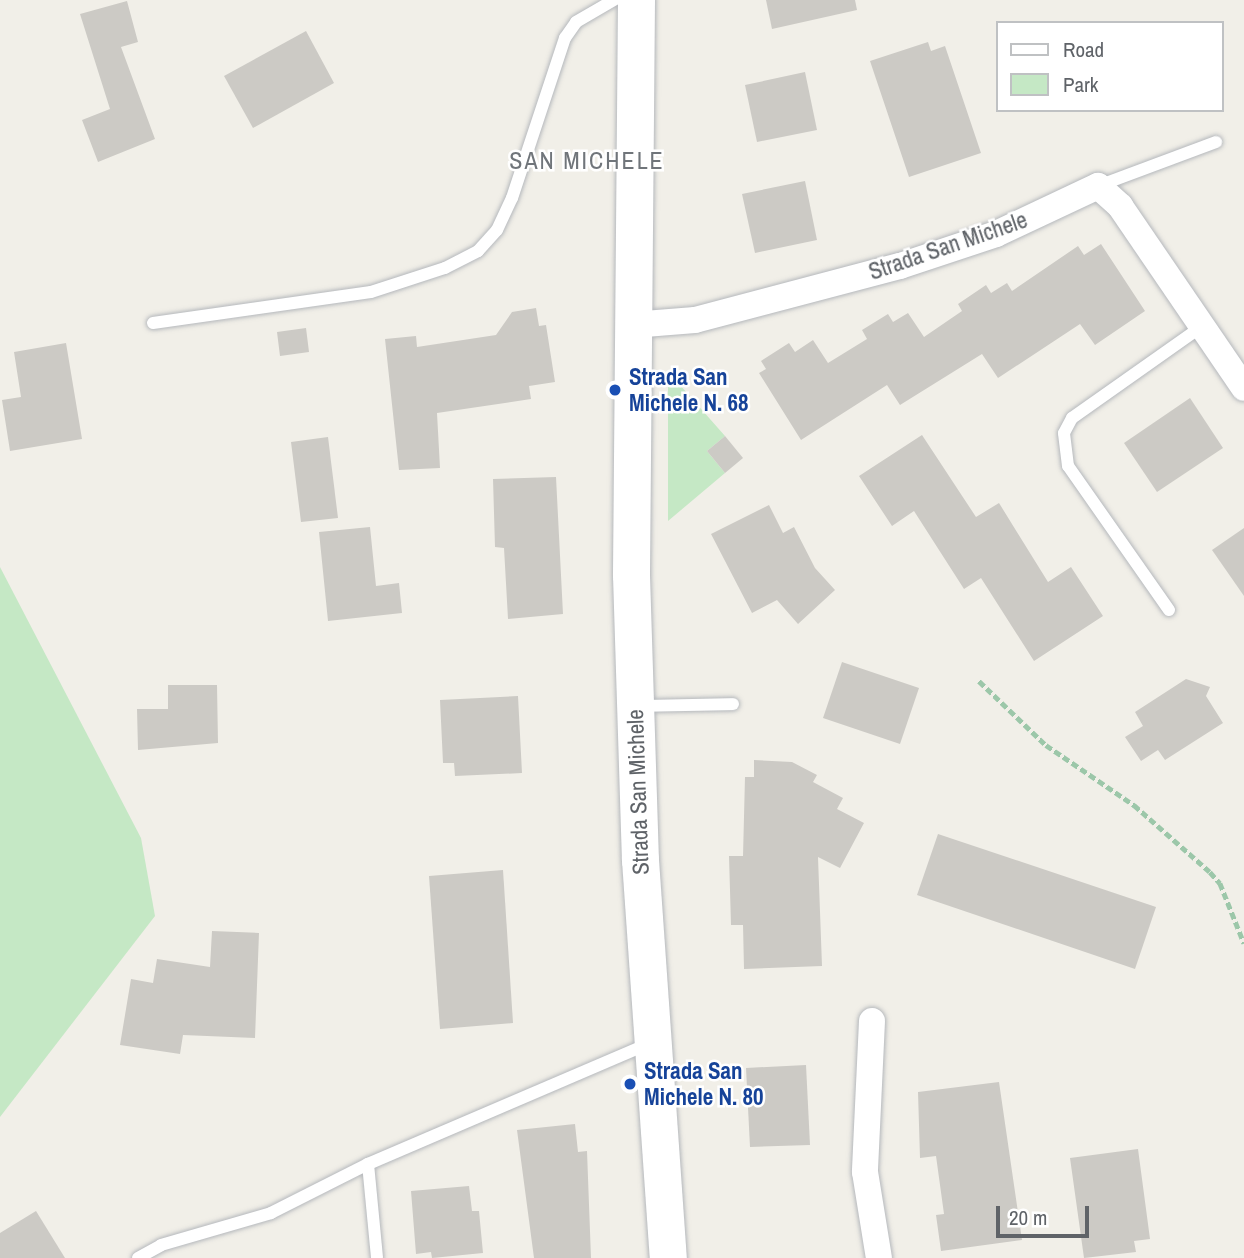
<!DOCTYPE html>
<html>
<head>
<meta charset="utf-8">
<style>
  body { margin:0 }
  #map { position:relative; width:1244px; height:1258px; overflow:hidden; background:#f1efe8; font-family:"Archivo Narrow",sans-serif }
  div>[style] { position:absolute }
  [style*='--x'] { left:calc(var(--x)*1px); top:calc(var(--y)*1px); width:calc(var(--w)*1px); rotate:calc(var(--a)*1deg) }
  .green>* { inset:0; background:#c5e8c5 }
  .building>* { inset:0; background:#cccac5 }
  .path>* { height:4.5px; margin-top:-2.25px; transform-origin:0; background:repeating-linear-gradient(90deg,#9cc7a9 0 7px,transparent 0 10.5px) }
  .roads { filter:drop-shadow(0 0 2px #b5b8bc) drop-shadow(0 0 2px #b5b8bc) }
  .lane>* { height:12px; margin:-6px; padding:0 6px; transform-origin:6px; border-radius:6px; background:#fff }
  .street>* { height:26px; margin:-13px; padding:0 13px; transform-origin:13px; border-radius:13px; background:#fff }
  .secondary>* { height:37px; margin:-18.5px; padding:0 18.5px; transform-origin:18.5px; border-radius:18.5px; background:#fff }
  .dots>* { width:19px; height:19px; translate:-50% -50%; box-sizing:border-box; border:4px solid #fff; border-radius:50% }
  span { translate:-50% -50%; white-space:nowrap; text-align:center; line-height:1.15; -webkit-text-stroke:5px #fff; paint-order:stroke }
  .street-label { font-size:23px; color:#5f6368 }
  .transit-label { font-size:23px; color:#164399; font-weight:700 }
  .left { translate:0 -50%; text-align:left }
  .neighbourhood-label { font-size:24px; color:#70757a; letter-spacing:2px }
  .legend { position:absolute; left:996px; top:21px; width:228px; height:91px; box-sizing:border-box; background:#fff; border:2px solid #bfc1c3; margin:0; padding:9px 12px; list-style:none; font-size:21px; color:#5f6368 }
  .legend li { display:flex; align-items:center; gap:14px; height:35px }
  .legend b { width:35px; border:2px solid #bfc1c3 }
  .scale { position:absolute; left:996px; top:1206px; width:93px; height:32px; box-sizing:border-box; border:4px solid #5f6368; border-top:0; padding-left:9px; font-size:21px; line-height:24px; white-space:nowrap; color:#5f6368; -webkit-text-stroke:5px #fff; paint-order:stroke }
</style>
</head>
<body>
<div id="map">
  <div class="green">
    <i style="clip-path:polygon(680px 385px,725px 436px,707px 451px,725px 473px,668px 521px,668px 387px)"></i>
    <i style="clip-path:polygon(0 567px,141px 838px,155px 916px,0 1117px)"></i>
  </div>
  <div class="building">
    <i style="clip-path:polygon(766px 0,855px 0,857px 10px,772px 29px)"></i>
    <i style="clip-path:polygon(127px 1px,138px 42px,121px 47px,155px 139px,98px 162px,82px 120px,110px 109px,80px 14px)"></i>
    <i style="clip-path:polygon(306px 31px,334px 83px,253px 128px,224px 76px)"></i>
    <i style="clip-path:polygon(928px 42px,931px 51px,945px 46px,981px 153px,909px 177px,870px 61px)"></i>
    <i style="clip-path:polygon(805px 72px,817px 130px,757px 142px,745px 85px)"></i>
    <i style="clip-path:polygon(805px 181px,817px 240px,755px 253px,742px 194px)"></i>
    <i style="clip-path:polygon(1101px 244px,1145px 311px,1095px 345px,1080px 324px,998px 378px,982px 354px,900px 405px,887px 385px,801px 440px,759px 373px,766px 369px,761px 361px,789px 343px,795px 352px,813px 340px,828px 363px,867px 339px,862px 330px,888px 314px,893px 322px,908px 313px,924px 337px,962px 311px,958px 304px,986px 285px,991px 293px,1007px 283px,1012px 291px,1078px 246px,1084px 255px)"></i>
    <i style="clip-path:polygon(536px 308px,539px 326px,546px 325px,555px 382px,529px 386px,531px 399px,437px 413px,440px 468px,399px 470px,385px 339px,416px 336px,417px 347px,496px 335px,512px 312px)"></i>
    <i style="clip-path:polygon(306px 328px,309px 352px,280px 356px,277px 332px)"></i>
    <i style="clip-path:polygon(66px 343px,82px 439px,10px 451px,2px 400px,21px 397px,14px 352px)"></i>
    <i style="clip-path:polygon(1190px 398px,1223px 448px,1157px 492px,1124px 443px)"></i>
    <i style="clip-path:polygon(922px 435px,976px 517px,999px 503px,1048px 582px,1071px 567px,1103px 616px,1034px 661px,981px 578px,964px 589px,914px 511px,892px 526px,859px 476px)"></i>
    <i style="clip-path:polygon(725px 436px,743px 458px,725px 473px,707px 451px)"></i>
    <i style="clip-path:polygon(328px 437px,338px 518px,301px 522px,291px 442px)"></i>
    <i style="clip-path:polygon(556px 477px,563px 614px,508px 619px,504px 548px,495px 547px,493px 479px)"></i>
    <i style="clip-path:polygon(769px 505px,783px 533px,794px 527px,815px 568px,835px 590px,798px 624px,777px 600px,752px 613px,711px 534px)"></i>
    <i style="clip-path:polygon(370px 527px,376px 586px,399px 583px,402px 613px,328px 621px,319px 532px)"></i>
    <i style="clip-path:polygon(1244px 528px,1244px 596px,1212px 550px)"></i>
    <i style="clip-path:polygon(842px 662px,919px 688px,900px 744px,823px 718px)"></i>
    <i style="clip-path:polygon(1186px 679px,1210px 687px,1206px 696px,1223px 723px,1165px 760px,1158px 750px,1141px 761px,1125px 737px,1143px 726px,1135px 712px)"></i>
    <i style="clip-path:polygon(168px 685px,217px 685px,218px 743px,138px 750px,137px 709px,168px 709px)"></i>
    <i style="clip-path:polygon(518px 696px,522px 773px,455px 776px,454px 763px,443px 763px,440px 700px)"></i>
    <i style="clip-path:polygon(754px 760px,792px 762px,817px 775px,813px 782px,843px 798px,837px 809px,864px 823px,840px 868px,818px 857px,822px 966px,744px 969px,743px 925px,731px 925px,729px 856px,743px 856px,745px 777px,754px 777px)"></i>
    <i style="clip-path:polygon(938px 834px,1156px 907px,1135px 969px,917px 895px)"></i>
    <i style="clip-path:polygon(503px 870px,513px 1023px,440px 1029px,429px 876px)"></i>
    <i style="clip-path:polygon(212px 931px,259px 933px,255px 1038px,183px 1035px,180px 1054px,120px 1045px,131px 979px,153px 983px,157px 959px,210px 967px)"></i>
    <i style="clip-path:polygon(806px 1065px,810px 1145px,750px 1147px,746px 1068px)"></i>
    <i style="clip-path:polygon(999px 1082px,1022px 1240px,941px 1251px,936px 1215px,944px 1214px,936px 1156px,920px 1158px,918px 1092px)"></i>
    <i style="clip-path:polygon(575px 1124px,578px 1152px,587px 1151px,591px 1258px,534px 1258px,517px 1130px)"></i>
    <i style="clip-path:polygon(1138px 1149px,1150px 1239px,1134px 1241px,1136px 1252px,1084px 1258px,1070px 1158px)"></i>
    <i style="clip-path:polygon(469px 1186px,472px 1211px,479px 1211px,483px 1253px,432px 1258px,431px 1252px,416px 1254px,411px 1191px)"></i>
    <i style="clip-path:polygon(36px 1211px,65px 1258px,0 1258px,0 1233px)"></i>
  </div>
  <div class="path">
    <i style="--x:979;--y:681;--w:93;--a:43.7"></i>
    <i style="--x:1046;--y:745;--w:107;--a:34.3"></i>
    <i style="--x:1134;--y:805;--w:101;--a:41.4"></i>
    <i style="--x:1210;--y:872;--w:15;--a:48"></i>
    <i style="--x:1220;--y:883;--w:65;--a:68.2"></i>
  </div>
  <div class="roads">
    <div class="lane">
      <i style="--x:1098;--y:186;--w:126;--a:-20.4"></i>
      <i style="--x:153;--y:323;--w:220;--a:-8.1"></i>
      <i style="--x:371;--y:292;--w:78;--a:-18"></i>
      <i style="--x:445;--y:268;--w:37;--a:-27"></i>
      <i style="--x:478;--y:251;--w:28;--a:-48"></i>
      <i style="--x:497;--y:230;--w:35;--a:-65"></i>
      <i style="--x:512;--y:198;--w:169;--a:-71.7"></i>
      <i style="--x:565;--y:38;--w:19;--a:-55"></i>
      <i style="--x:576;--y:22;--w:44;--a:-30.1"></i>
      <i style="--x:1169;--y:610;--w:176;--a:-125"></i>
      <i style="--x:1068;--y:466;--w:33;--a:-97"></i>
      <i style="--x:1064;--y:433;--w:17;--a:-62"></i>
      <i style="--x:1072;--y:418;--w:158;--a:-35.2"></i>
      <i style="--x:639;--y:706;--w:94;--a:-1.2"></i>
      <i style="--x:368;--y:1164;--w:94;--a:84.5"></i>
      <i style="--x:138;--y:1258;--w:26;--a:-29"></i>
      <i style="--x:161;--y:1245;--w:115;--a:-16.2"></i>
      <i style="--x:271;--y:1213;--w:109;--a:-26.8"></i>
      <i style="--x:368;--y:1164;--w:305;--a:-23.2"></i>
    </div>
    <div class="street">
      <i style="--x:632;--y:325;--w:63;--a:-4.5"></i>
      <i style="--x:695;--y:320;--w:212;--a:-14.8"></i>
      <i style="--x:900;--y:266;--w:101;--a:-18.4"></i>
      <i style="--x:996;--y:234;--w:113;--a:-25.2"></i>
      <i style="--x:1098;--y:186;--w:30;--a:42"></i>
      <i style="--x:1120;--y:206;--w:220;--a:55.7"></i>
      <i style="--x:872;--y:1021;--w:151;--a:92.7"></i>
      <i style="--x:865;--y:1172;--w:87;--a:80.8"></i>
    </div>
    <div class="secondary">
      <i style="--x:636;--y:0;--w:575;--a:90.5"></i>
      <i style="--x:631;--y:575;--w:285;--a:88.2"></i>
      <i style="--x:640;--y:860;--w:399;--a:86"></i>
    </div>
  </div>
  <div class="dots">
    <i style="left:615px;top:390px;background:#1a4fb4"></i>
    <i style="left:630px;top:1084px;background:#1a4fb4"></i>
  </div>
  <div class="street-label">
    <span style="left:948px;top:246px;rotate:-19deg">Strada San Michele</span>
    <span style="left:638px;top:792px;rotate:-92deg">Strada San Michele</span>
  </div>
  <div class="transit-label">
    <span class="left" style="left:629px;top:390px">Strada San<br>Michele N. 68</span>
    <span class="left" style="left:644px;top:1084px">Strada San<br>Michele N. 80</span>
  </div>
  <div class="neighbourhood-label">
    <span style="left:587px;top:161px">SAN MICHELE</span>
  </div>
  <ul class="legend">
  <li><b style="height:9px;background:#fff"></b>Road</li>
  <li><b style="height:19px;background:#c5e8c5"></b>Park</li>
  </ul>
  <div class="scale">20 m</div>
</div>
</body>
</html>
